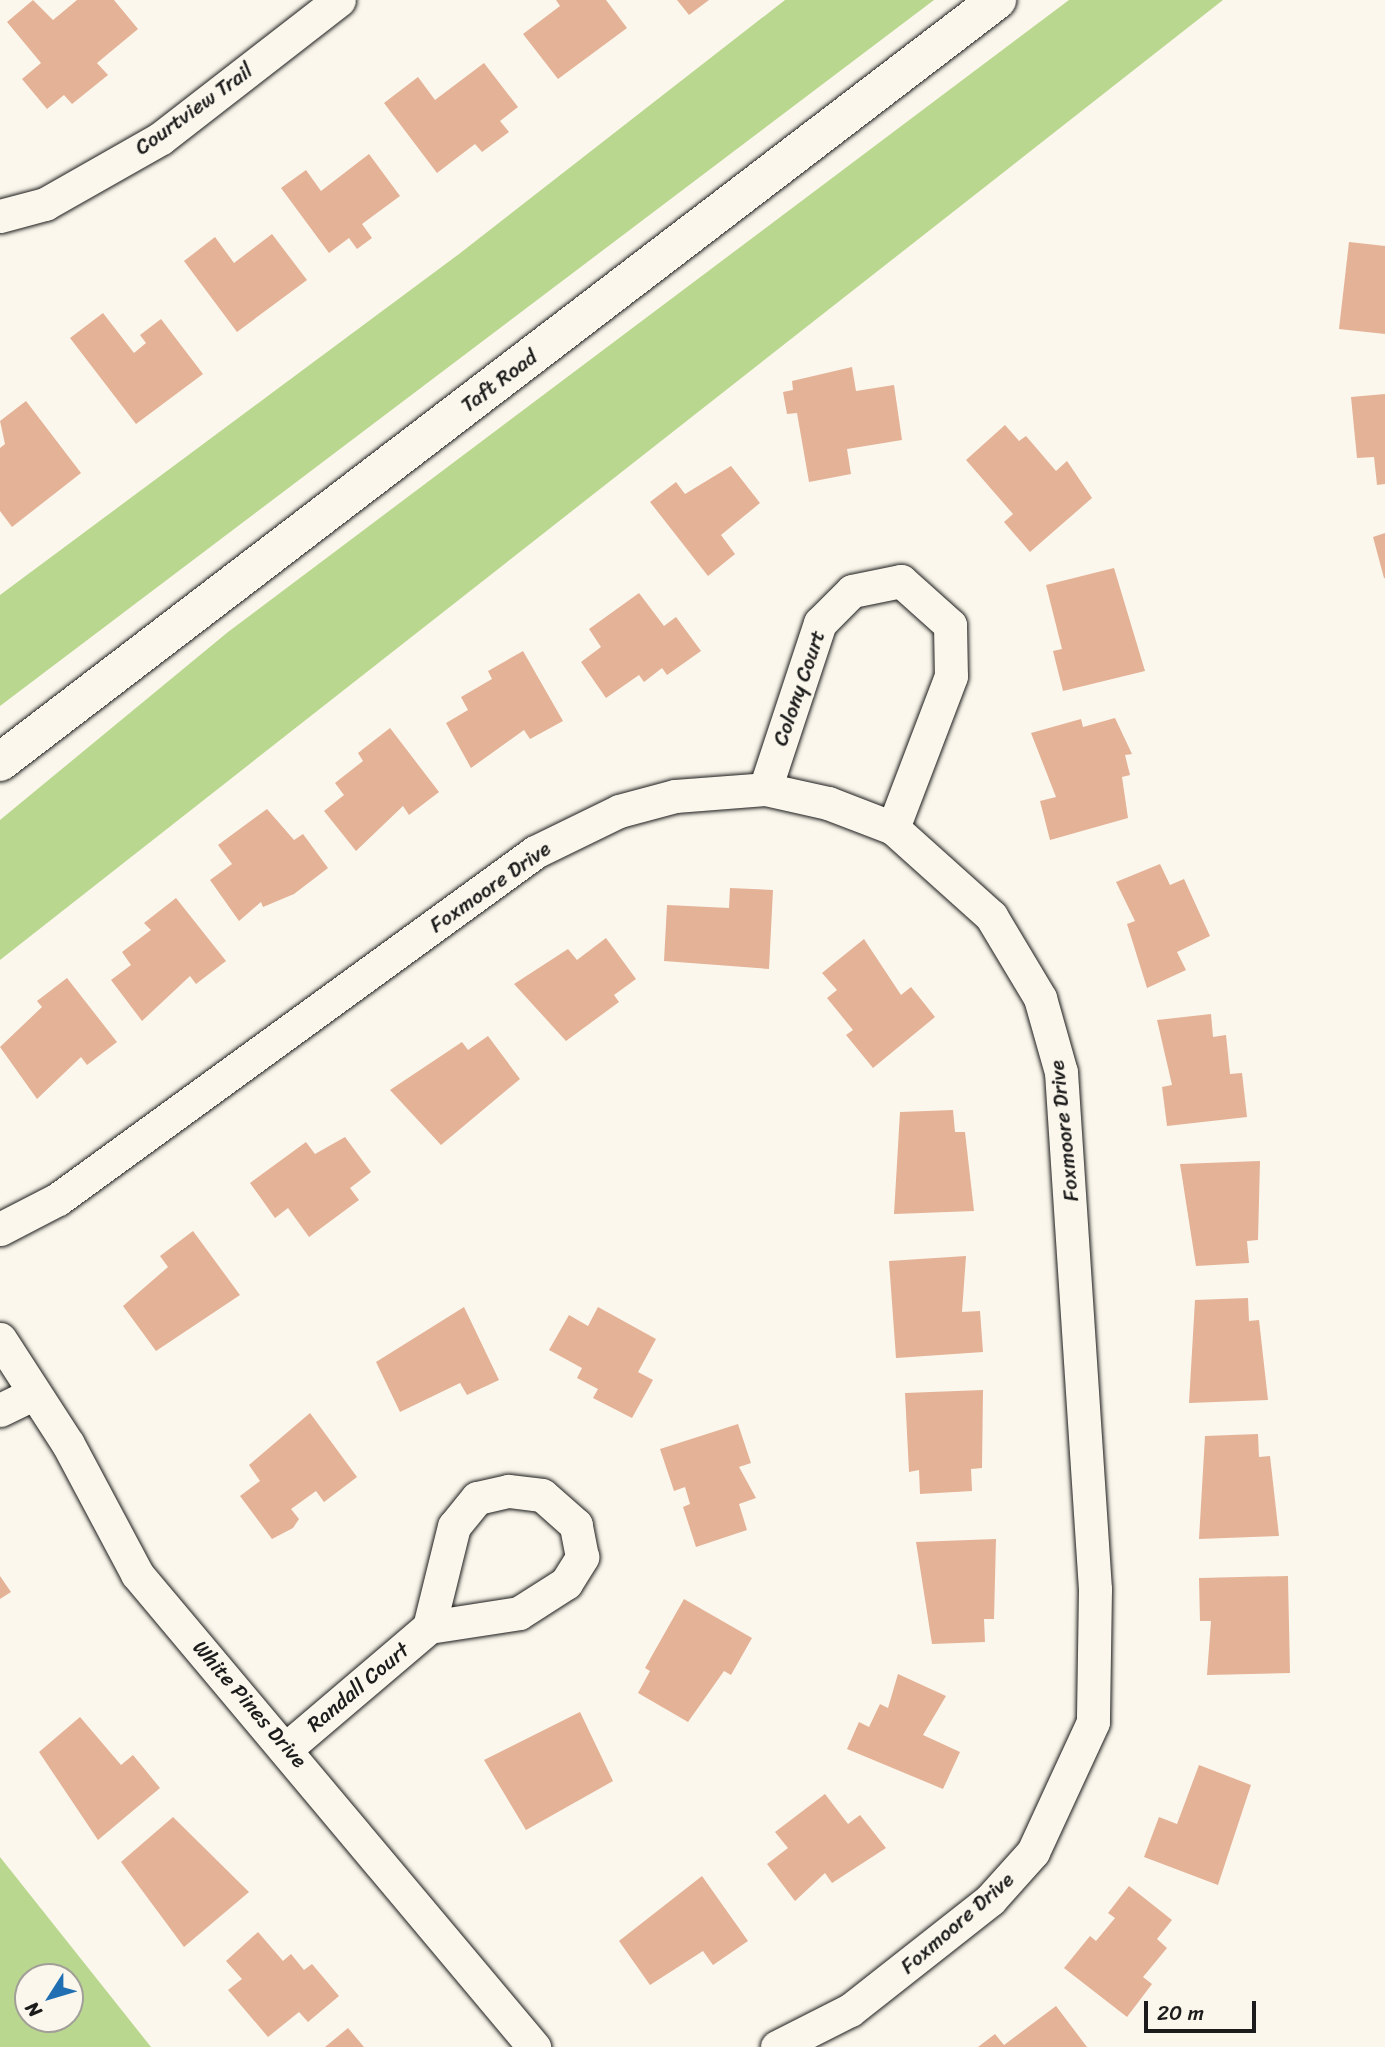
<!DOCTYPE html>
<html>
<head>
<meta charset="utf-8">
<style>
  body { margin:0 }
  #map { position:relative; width:1385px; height:2047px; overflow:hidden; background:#fbf7ec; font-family:Sriracha,sans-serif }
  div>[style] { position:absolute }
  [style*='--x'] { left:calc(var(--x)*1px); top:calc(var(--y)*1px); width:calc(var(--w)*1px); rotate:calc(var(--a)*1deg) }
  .green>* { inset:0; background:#bad78f }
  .building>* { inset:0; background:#e4b297 }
  .roads { filter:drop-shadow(0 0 2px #1c1c1c) drop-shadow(0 0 2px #1c1c1c) }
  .street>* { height:33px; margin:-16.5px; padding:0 16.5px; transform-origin:16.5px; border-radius:16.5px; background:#fbf7ec }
  .secondary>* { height:38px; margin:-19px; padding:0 19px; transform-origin:19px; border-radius:19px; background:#fbf7ec }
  span { translate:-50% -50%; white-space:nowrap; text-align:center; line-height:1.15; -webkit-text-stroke:5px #fbf7ec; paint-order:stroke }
  .street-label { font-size:21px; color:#1c1c1c }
  .north { position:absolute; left:14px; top:1963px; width:70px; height:70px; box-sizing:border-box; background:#fbf7ec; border:2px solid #a29f99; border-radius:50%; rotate:233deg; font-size:19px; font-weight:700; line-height:28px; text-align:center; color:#1c1c1c }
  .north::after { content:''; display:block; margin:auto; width:24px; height:32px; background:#1f6fb2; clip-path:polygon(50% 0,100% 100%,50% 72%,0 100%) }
  .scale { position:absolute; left:1144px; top:2001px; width:112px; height:32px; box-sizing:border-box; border:4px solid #1c1c1c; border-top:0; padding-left:9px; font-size:21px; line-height:24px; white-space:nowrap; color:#1c1c1c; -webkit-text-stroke:5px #fbf7ec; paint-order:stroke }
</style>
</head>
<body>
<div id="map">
  <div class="green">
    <i style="clip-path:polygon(785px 0,934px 0,0 706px,0 595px,459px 254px)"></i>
    <i style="clip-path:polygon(1069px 0,1223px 0,0 960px,0 820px,228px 632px)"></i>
    <i style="clip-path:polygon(evenodd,0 1857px,151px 2047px,0 2047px,0 1857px,28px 1977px,70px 1977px,70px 2019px,28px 2019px,28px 1977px)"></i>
  </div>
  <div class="building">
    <i style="clip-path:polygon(33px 0,53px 20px,77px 0,114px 0,138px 29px,97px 63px,108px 75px,72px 104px,64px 95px,47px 109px,22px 79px,41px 63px,7px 22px)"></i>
    <i style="clip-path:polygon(556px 0,606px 0,627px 28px,558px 79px,523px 34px,560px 6px)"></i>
    <i style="clip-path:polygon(677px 0,709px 0,689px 15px)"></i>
    <i style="clip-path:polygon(484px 63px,518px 107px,500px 121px,509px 132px,482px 152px,475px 144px,437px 173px,384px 103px,418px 77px,435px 100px)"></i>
    <i style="clip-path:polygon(369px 154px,400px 196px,362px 224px,372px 238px,357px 249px,349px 238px,329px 253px,281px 188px,306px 170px,321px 191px)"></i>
    <i style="clip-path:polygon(272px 234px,307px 280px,237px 332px,184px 261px,215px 237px,234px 263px)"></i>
    <i style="clip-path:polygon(1349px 242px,1385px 246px,1385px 334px,1339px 329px)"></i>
    <i style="clip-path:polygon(103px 313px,134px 353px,146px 343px,140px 335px,161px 319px,203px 374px,136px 424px,70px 338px)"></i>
    <i style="clip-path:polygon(852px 367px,856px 391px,894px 385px,902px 440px,847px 449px,851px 474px,809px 482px,797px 413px,787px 414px,783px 392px,793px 390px,792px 381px)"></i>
    <i style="clip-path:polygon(1385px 394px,1385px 484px,1377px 485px,1374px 457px,1357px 458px,1351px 397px)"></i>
    <i style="clip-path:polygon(26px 401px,81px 473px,12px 527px,0 511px,0 448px,5px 444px,0 421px)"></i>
    <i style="clip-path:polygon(1005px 425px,1019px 441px,1026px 436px,1056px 471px,1067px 461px,1092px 498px,1030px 552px,1004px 522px,1013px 514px,966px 460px)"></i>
    <i style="clip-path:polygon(731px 466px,760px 503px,721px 535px,735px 554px,708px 576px,650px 502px,676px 482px,685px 494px)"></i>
    <i style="clip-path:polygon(1385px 533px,1385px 578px,1384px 578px,1373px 537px)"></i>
    <i style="clip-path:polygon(1114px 568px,1145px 671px,1063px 691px,1053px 651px,1062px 649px,1046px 585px)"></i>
    <i style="clip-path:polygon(639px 593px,664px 626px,676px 617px,701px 651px,667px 675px,662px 668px,644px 682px,639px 675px,606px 698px,581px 662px,601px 647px,589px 629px)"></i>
    <i style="clip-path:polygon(523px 651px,563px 721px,530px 739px,524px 730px,471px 768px,446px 723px,468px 710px,461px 697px,492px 679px,488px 671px)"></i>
    <i style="clip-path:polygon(1115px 718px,1132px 754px,1125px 755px,1130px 775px,1122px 777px,1128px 818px,1050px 840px,1040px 801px,1056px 797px,1031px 733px,1081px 719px,1083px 727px)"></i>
    <i style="clip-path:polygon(390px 728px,439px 792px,409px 815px,403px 806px,356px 851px,324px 811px,344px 795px,335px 783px,363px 761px,358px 753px)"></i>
    <i style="clip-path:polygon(267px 809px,294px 840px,303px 834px,328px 868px,294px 894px,263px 907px,261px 902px,239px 921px,210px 880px,232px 864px,218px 845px)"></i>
    <i style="clip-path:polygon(1160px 864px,1170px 885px,1184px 879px,1210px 936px,1177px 952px,1186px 970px,1147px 988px,1127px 924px,1135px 921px,1116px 882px)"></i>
    <i style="clip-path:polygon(730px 888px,773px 890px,769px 969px,664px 961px,667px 905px,729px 908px)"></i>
    <i style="clip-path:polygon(176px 898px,226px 961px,196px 984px,190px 976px,142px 1021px,111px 980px,131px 965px,122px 952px,151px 930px,144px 923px)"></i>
    <i style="clip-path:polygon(606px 938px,636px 979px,614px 995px,619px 1002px,566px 1041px,514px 984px,568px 949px,577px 960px)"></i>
    <i style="clip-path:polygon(864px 939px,901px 995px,911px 987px,935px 1017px,873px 1068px,846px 1035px,853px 1030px,827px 998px,837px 990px,822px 973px)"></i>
    <i style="clip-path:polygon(67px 978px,117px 1042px,87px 1065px,81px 1057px,37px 1099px,0 1047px,42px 1007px,37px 1001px)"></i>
    <i style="clip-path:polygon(1211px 1014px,1213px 1037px,1226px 1035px,1230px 1074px,1242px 1073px,1247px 1117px,1167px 1126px,1162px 1087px,1172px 1085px,1157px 1020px)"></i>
    <i style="clip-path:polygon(488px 1036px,520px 1079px,441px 1145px,390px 1090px,462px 1042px,468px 1050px)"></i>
    <i style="clip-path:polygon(953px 1110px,955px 1132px,965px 1132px,974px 1211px,894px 1214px,900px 1112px)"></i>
    <i style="clip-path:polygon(345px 1137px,371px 1172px,350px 1188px,359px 1200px,309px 1237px,288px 1208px,275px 1218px,250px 1183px,306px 1142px,315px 1154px)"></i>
    <i style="clip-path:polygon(1260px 1161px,1258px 1240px,1247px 1241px,1249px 1263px,1196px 1266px,1180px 1164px)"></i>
    <i style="clip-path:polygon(193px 1231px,240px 1295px,156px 1351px,123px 1306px,168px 1267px,160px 1256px)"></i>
    <i style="clip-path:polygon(966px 1256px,962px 1312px,980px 1311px,983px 1352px,896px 1358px,889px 1261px)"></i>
    <i style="clip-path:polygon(1248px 1298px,1249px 1321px,1259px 1320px,1268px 1400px,1189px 1403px,1195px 1300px)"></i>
    <i style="clip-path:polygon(464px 1307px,499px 1380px,467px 1395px,460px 1383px,400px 1412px,376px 1362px)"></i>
    <i style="clip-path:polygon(598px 1307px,656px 1339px,638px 1372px,653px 1380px,632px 1418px,593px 1398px,598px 1389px,577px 1378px,582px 1368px,549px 1350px,569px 1315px,588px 1326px)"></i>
    <i style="clip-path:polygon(983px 1390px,982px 1468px,971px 1469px,972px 1491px,920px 1494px,919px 1470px,909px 1472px,905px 1393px)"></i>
    <i style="clip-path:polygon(310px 1413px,357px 1477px,324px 1502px,316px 1491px,291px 1509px,299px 1519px,293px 1528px,272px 1539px,240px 1496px,260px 1481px,249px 1465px)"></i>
    <i style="clip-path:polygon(738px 1424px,751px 1463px,739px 1467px,756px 1498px,739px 1504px,747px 1530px,696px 1547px,683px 1507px,690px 1504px,685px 1487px,674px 1491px,660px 1449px)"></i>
    <i style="clip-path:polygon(1258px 1434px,1259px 1457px,1270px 1456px,1279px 1536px,1199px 1539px,1205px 1436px)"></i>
    <i style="clip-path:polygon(996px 1539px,994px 1619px,984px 1619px,985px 1642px,932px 1644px,916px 1542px)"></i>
    <i style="clip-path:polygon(0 1576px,11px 1592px,0 1599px)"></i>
    <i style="clip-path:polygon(1288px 1576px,1290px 1673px,1207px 1675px,1211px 1621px,1200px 1621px,1199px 1578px)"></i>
    <i style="clip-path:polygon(684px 1599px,752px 1638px,731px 1675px,724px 1671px,688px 1722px,638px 1693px,650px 1671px,645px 1668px)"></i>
    <i style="clip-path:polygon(898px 1674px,946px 1696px,923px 1735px,960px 1752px,943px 1789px,847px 1749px,859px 1722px,869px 1727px,880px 1704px,888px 1708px)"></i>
    <i style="clip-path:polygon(580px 1712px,613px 1781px,526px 1830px,484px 1760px)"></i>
    <i style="clip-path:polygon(80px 1717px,121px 1765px,133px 1755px,160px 1788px,98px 1840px,39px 1752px)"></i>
    <i style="clip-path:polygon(1199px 1765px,1251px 1785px,1218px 1885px,1144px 1857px,1159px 1817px,1177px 1824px)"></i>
    <i style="clip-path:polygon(825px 1794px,848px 1824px,860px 1815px,886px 1848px,832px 1883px,825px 1873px,795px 1901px,767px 1864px,788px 1848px,775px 1832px)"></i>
    <i style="clip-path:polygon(173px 1817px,249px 1892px,184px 1947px,121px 1862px)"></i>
    <i style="clip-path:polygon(702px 1876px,748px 1941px,713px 1965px,703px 1951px,650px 1985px,619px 1941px)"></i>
    <i style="clip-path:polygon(1129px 1886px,1172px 1920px,1157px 1939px,1167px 1948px,1143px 1977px,1152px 1984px,1127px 2017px,1064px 1968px,1090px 1936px,1096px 1941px,1115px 1918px,1108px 1913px)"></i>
    <i style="clip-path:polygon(258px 1932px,283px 1961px,291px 1954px,304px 1970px,312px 1964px,339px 1996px,308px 2022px,299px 2012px,268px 2037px,228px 1990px,242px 1979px,226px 1961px)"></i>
    <i style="clip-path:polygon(1056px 2006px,1087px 2047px,978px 2047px,995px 2034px,1004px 2045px)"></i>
    <i style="clip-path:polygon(348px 2028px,364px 2047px,325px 2047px)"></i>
  </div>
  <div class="roads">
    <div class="street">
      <i style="--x:0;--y:216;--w:47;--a:-14.9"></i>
      <i style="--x:45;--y:204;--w:133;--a:-29.6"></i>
      <i style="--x:161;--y:138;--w:225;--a:-37.8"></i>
      <i style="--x:765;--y:789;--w:175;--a:-71.7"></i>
      <i style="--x:820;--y:623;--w:45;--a:-45"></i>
      <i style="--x:852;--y:591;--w:50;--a:-11.5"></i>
      <i style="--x:901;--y:581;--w:66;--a:41.9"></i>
      <i style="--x:950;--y:625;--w:51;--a:88.9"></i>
      <i style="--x:951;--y:676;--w:163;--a:110.9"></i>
      <i style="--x:0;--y:1229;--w:65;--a:-27.3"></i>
      <i style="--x:58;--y:1199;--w:590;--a:-36.03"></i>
      <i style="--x:535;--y:852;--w:93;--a:-26"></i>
      <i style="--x:619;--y:811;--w:58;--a:-15"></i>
      <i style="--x:675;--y:796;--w:90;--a:-4.4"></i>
      <i style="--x:765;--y:789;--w:65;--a:12.5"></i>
      <i style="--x:828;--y:803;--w:70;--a:21"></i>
      <i style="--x:893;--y:828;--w:132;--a:41.9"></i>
      <i style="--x:991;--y:916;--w:96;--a:59.1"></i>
      <i style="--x:1040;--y:998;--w:77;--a:74.2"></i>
      <i style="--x:1061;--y:1072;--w:518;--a:86.24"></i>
      <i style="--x:1095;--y:1589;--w:133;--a:90.9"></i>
      <i style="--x:1093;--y:1722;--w:143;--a:114.8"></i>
      <i style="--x:1033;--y:1852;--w:64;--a:131.9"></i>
      <i style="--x:990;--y:1900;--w:178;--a:141.8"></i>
      <i style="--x:850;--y:2010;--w:82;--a:153.1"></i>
      <i style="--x:0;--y:1339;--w:125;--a:57.1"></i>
      <i style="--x:68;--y:1444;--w:147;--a:62"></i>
      <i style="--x:137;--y:1574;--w:618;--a:49.99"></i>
      <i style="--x:0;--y:1410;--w:37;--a:-26"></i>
      <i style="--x:288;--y:1747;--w:185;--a:-40.4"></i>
      <i style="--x:429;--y:1627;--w:91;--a:-8.8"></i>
      <i style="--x:519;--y:1613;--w:56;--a:-32.6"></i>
      <i style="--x:566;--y:1583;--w:31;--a:-58"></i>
      <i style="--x:582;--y:1557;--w:33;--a:-101"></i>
      <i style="--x:576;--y:1525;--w:45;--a:-138.6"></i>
      <i style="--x:542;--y:1495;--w:34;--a:-173"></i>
      <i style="--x:508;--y:1491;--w:32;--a:167"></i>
      <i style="--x:477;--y:1498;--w:36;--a:129"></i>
      <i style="--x:454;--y:1526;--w:104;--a:103.9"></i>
    </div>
    <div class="secondary">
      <i style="--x:0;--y:762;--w:1255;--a:-37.39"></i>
    </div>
  </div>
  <div class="street-label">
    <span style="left:194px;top:109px;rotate:-36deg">Courtview Trail</span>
    <span style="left:499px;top:381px;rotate:-37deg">Taft Road</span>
    <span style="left:799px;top:688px;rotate:-71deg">Colony Court</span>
    <span style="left:490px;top:887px;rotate:-35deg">Foxmoore Drive</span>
    <span style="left:1064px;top:1131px;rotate:-96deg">Foxmoore Drive</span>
    <span style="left:358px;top:1687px;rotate:-40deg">Randall Court</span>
    <span style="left:250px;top:1704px;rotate:49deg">White Pines Drive</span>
    <span style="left:957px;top:1923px;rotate:-41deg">Foxmoore Drive</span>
  </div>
  <div class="north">N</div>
  <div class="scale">20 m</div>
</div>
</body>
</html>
